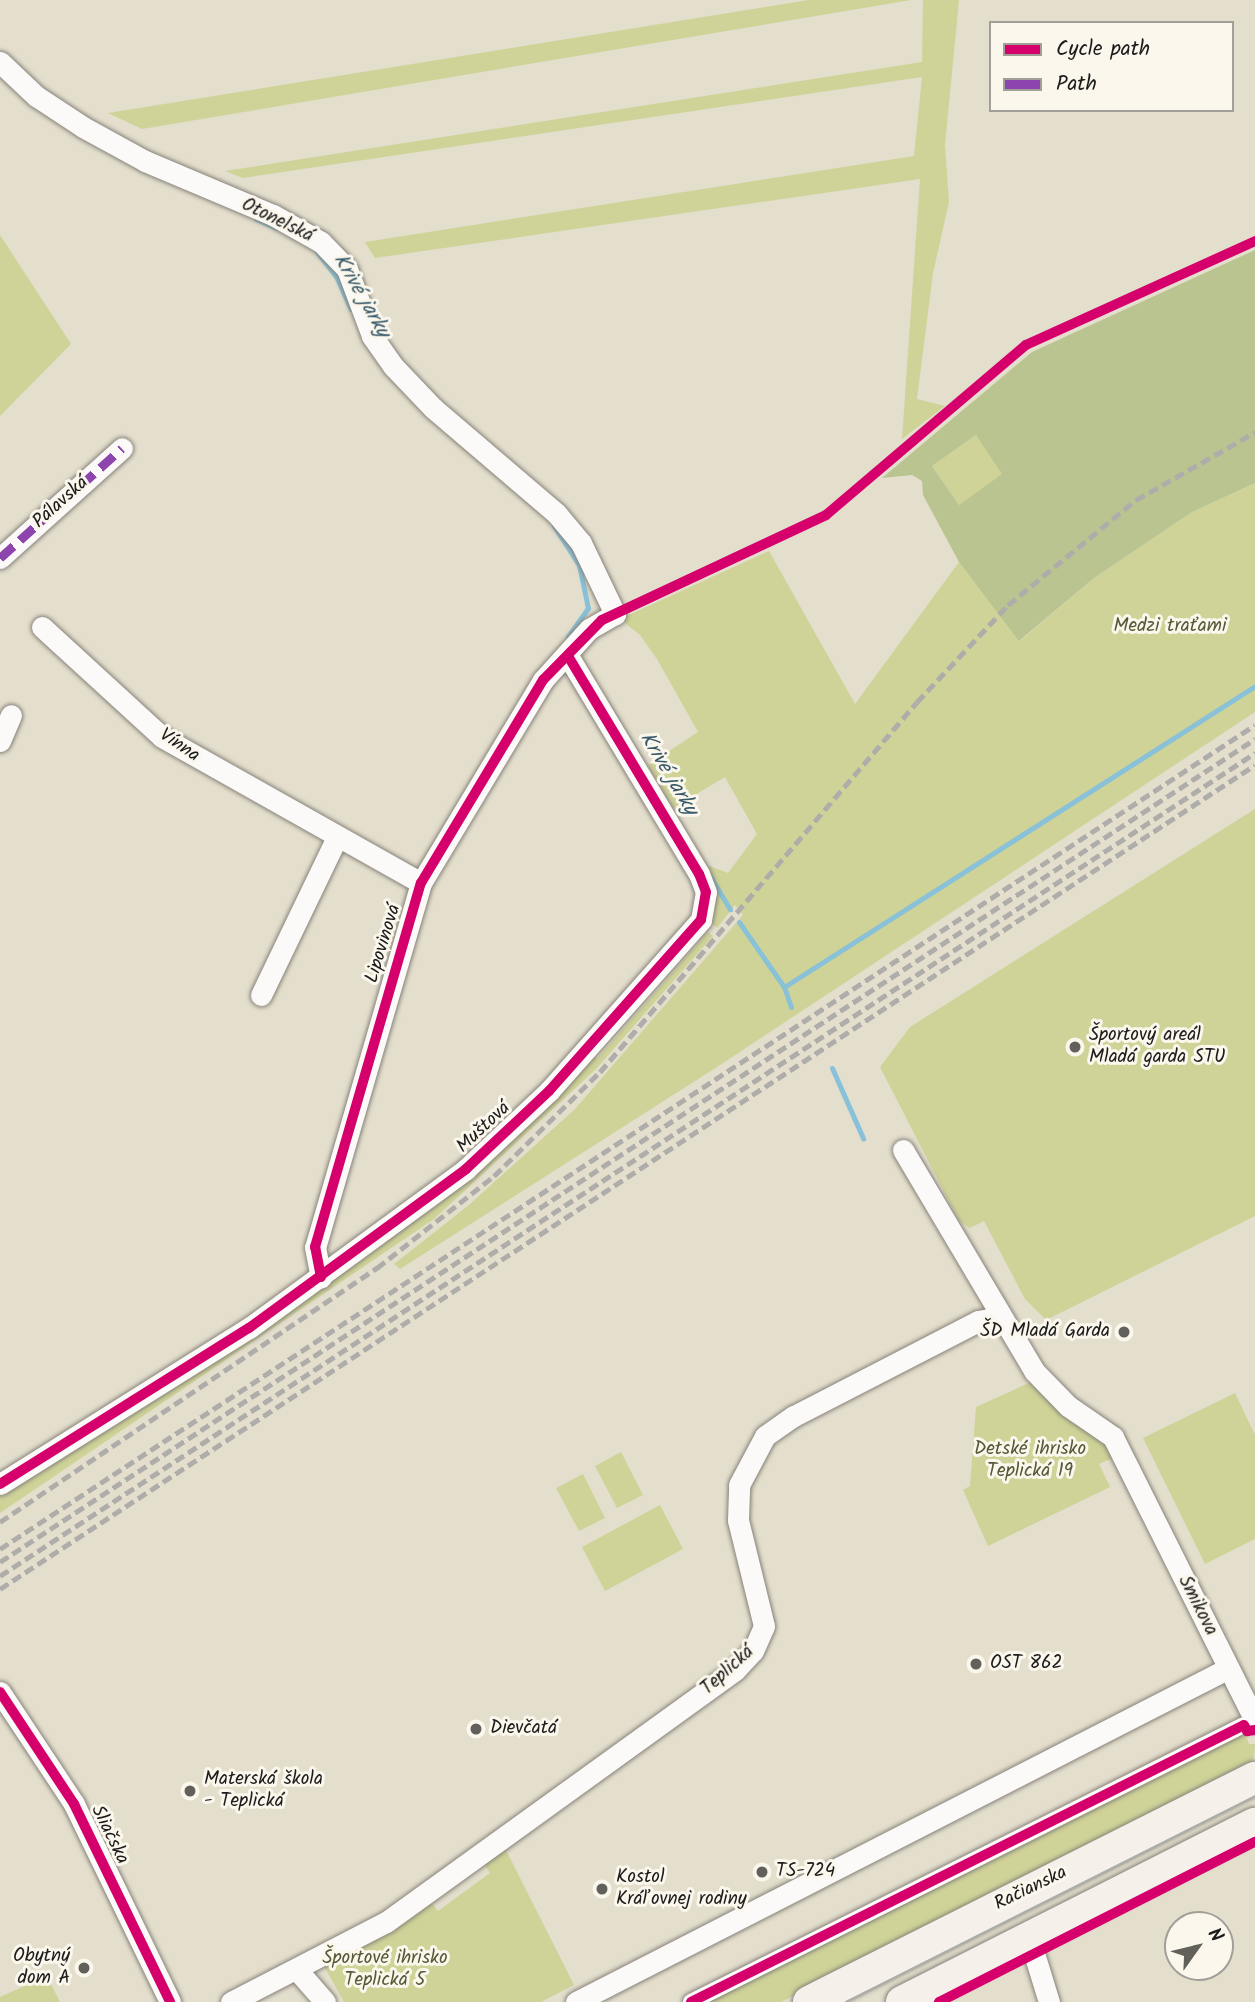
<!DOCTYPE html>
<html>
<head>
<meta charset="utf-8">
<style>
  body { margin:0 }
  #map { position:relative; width:1255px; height:2002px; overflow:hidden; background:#e4decd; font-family:Kalam,sans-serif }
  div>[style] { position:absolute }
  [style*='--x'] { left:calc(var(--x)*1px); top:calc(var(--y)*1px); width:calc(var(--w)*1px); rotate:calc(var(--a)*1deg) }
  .green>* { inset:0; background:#cfd398 }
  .forest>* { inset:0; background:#b9c491 }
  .stream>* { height:5px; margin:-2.5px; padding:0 2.5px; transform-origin:2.5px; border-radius:2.5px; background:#88c1d8 }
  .roads { filter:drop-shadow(0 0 2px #86837a) drop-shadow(0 0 2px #86837a) }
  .pedestrian>* { height:16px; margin:-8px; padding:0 8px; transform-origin:8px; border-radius:8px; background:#fbfaf8 }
  .minor>* { height:21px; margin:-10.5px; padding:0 10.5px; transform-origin:10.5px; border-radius:10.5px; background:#fbfaf8 }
  .secondary>* { height:32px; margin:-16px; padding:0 16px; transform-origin:16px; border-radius:16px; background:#f5f1ea }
  .tram>* { height:2px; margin:-1px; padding:0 1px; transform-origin:1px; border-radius:1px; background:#aeadaa }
  .rail>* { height:5px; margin-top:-2.5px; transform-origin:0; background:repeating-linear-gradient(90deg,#aeadaa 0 10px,transparent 0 15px) }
  .quiet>* { height:9px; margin-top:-4.5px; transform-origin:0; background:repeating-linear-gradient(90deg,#8e44ad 0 18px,transparent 0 27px) }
  .cycleway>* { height:10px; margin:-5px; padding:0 5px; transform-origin:5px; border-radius:5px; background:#d6006c }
  .dots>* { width:19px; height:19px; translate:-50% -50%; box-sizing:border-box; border:4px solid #fbf7ec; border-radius:50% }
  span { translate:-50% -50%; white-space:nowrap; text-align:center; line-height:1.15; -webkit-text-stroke:6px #fbf7ec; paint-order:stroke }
  .street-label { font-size:19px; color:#1c1c1c }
  .park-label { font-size:19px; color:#545938 }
  .poi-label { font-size:19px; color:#1c1c1c }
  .left { translate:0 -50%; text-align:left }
  .right { translate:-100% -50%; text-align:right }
  .water-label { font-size:21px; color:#375969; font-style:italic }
  .legend { position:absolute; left:989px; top:21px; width:245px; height:91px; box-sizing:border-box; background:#fbf7ec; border:2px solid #a29f99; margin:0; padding:9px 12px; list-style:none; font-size:21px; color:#1c1c1c }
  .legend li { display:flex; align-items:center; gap:14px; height:35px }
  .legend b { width:35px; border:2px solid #a29f99 }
  .north { position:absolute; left:1164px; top:1911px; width:70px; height:70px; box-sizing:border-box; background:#fbf7ec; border:2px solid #a29f99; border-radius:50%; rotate:56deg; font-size:19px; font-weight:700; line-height:28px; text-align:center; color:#1c1c1c }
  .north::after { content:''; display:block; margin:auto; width:24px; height:32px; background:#62605a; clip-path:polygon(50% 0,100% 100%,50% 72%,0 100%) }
</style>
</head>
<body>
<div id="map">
  <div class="green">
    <i style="clip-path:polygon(809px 0,911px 0,142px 129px,108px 113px)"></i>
    <i style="clip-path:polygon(923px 0,959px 0,945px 145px,949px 202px,933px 273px,917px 399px,945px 406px,902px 439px,920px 179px,375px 258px,365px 242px,914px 156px,922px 77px,243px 178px,225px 171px,922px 62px)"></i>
    <i style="clip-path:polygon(0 235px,71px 344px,0 416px)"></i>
    <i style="clip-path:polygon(976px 435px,1003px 474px,959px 505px,932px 466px)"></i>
    <i style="clip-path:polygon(1255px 483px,1255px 712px,717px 1067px,400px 1269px,394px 1264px,469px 1205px,575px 1109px,743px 915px,735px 905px,717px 928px,707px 918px,704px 876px,709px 866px,728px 873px,757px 834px,725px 777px,673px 808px,648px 765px,698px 732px,657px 659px,640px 635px,620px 619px,769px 551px,855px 704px,959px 562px,1020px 641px,1094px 578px,1192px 512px)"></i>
    <i style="clip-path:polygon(1255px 809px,1255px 1216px,1046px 1320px,1025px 1299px,984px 1221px,970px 1228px,959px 1221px,880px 1067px,910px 1027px)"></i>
    <i style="clip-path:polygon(708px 932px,713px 936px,596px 1069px,434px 1219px,0 1513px,0 1492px,312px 1292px,590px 1052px,597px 1059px)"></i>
    <i style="clip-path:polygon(1031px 1382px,1106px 1446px,1113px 1458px,1099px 1464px,1110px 1487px,988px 1546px,963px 1490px,970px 1486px,976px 1407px)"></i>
    <i style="clip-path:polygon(1235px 1393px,1255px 1435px,1255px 1539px,1205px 1564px,1143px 1438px)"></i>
    <i style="clip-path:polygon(621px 1452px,643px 1495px,617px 1508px,595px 1466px)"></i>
    <i style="clip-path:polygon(583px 1474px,605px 1518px,579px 1531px,556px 1488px)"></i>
    <i style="clip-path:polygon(660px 1505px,683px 1549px,605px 1591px,582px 1547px)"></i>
    <i style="clip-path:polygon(1244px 1730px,1249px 1744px,1255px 1744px,1254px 1757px,1248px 1766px,1220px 1782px,781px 2002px,702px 2002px)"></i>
    <i style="clip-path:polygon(504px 1846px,574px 1985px,541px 2002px,344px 2002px,324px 1966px,396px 1929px,394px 1924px,428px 1899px,438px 1911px,490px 1873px,481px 1860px)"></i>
    <i style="clip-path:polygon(47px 1976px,60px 2002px,0 2002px,0 1997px)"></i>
  </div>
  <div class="forest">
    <i style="clip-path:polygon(evenodd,1255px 250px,1255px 483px,1192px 512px,1094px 578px,1019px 641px,959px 562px,923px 495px,922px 481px,912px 475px,882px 478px,1032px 352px,1255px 250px,976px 435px,1002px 474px,959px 505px,932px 466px,976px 435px)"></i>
  </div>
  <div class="stream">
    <i style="--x:256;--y:219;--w:22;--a:24"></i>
    <i style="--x:317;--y:252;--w:31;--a:52"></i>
    <i style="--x:336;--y:276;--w:36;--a:66"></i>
    <i style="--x:554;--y:526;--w:46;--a:57.3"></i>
    <i style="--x:579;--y:565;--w:44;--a:78.2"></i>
    <i style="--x:588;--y:608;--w:35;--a:125"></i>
    <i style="--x:710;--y:876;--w:39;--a:59"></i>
    <i style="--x:739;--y:922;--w:79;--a:55.3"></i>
    <i style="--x:791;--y:1007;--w:21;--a:-109"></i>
    <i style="--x:784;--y:987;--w:559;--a:-32.58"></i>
    <i style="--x:832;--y:1068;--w:77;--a:66.1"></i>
  </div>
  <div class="roads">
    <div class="pedestrian">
      <i style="--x:691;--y:2002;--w:618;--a:-26.61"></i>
    </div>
    <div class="minor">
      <i style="--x:0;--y:62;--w:50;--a:43.4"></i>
      <i style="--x:36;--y:96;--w:56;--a:33.4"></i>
      <i style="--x:83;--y:127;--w:71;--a:28.7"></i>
      <i style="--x:145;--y:161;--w:139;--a:22.9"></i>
      <i style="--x:273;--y:215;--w:55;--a:29.4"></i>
      <i style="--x:321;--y:242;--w:37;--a:46"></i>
      <i style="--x:347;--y:269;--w:72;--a:69.5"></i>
      <i style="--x:372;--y:336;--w:37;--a:55"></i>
      <i style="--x:393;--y:366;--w:58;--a:46.4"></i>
      <i style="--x:433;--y:408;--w:162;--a:40.5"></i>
      <i style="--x:556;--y:513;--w:39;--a:50"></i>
      <i style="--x:581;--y:543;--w:79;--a:64.4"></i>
      <i style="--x:615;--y:614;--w:30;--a:150"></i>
      <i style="--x:589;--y:629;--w:69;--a:132"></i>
      <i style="--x:543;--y:680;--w:237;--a:121"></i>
      <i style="--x:421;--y:883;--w:379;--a:106.2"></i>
      <i style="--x:315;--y:1247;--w:31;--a:79"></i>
      <i style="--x:0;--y:558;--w:164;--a:-42"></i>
      <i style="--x:42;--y:627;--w:163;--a:42.5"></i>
      <i style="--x:162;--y:737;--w:297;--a:29.4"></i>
      <i style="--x:0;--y:741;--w:28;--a:-67"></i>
      <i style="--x:261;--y:995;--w:175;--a:-64.3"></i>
      <i style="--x:903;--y:1150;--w:257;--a:59.3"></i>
      <i style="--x:1034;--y:1371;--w:49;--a:45.8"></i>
      <i style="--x:1068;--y:1406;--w:55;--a:34.6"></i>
      <i style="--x:1113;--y:1437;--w:317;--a:63.4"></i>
      <i style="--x:0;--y:1484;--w:294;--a:-32.1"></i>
      <i style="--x:249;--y:1328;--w:269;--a:-36.2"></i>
      <i style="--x:466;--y:1169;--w:114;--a:-43.2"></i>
      <i style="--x:549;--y:1091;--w:229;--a:-48.4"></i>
      <i style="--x:701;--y:920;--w:28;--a:-80"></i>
      <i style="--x:706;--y:892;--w:19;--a:-111"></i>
      <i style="--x:699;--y:874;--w:254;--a:-121"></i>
      <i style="--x:0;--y:1692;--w:134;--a:56.5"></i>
      <i style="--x:74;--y:1804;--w:220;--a:64.1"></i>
      <i style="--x:1029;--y:1937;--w:68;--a:72.9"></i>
      <i style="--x:298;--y:1971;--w:41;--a:48.9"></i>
      <i style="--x:231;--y:2002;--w:174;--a:-27.3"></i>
      <i style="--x:386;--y:1922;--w:430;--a:-35.8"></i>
      <i style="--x:735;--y:1670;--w:26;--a:-47"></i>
      <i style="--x:753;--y:1651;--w:27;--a:-66"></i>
      <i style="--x:764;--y:1626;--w:109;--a:-103.8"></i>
      <i style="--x:738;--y:1520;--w:35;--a:-88"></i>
      <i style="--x:739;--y:1485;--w:55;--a:-62"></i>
      <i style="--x:765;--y:1436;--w:35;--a:-35"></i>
      <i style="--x:794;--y:1416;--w:207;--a:-27.3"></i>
      <i style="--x:978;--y:1321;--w:22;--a:-10"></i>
      <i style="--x:576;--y:2002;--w:733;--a:-27.09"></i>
    </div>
    <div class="secondary">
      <i style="--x:809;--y:2002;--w:499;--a:-26.7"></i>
      <i style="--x:902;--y:2002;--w:395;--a:-26.8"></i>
    </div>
  </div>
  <div class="tram">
    <i style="--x:846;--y:2002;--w:458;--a:-26.7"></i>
  </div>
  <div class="rail">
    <i style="--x:0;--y:1522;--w:455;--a:-34"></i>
    <i style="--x:377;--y:1268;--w:149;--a:-38.2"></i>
    <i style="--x:494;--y:1176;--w:148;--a:-44.5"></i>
    <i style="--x:600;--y:1072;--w:487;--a:-49.4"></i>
    <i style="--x:917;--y:702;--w:133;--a:-46.8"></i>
    <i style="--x:1008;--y:605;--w:166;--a:-39.4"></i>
    <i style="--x:1136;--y:500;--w:137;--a:-29.7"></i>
    <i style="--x:0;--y:1549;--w:1501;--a:-33.29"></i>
    <i style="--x:0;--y:1562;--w:1501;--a:-33.26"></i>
    <i style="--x:0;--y:1576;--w:1501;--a:-33.26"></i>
    <i style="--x:0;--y:1589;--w:1501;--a:-33.29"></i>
  </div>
  <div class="quiet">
    <i style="--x:0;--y:558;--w:164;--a:-42"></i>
  </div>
  <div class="cycleway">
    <i style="--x:321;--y:1277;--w:31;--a:-101"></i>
    <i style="--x:315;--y:1247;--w:379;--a:-73.8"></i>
    <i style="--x:421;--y:883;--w:237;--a:-59"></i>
    <i style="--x:543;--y:680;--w:84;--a:-45.5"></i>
    <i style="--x:602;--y:620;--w:247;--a:-25.1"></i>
    <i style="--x:826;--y:515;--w:262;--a:-40.4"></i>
    <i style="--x:1026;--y:345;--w:252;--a:-24.4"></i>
    <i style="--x:0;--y:1484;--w:294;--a:-32.1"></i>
    <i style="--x:249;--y:1328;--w:269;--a:-36.2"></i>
    <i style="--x:466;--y:1169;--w:114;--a:-43.2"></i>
    <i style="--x:549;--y:1091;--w:229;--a:-48.4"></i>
    <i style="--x:701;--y:920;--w:28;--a:-80"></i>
    <i style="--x:706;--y:892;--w:19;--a:-111"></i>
    <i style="--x:699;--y:874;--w:254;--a:-121"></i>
    <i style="--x:0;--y:1692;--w:134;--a:56.5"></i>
    <i style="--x:74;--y:1804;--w:220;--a:64.1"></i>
    <i style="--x:691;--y:2002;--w:618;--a:-26.61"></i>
    <i style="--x:1244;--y:1725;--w:7;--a:63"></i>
    <i style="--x:1247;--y:1731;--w:8;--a:-7"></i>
    <i style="--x:939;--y:2002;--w:354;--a:-26.9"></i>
  </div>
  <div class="dots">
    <i style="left:1075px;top:1047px;background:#62605a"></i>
    <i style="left:1124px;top:1332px;background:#62605a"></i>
    <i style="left:976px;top:1664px;background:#62605a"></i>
    <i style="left:476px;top:1729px;background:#62605a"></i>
    <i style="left:190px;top:1791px;background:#62605a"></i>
    <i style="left:762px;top:1872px;background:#62605a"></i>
    <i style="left:602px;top:1889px;background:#62605a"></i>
    <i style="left:84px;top:1968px;background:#62605a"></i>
  </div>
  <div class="street-label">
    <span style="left:277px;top:221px;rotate:26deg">Otonelská</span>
    <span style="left:61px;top:503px;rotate:-42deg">Pálavská</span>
    <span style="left:179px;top:746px;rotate:34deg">Vínna</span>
    <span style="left:384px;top:944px;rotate:-73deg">Lipovinová</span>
    <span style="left:484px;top:1128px;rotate:-43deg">Muštová</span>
    <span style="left:1197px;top:1606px;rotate:63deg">Smikova</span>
    <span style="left:728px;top:1671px;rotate:-42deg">Teplická</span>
    <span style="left:109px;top:1835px;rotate:64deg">Sliačska</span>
    <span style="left:1031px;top:1889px;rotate:-26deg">Račianska</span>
  </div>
  <div class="park-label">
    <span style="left:1170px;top:627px">Medzi traťami</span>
    <span style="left:1030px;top:1461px">Detské ihrisko<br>Teplická 19</span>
    <span style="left:385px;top:1970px">Športové ihrisko<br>Teplická 5</span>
  </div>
  <div class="poi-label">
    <span class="left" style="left:1089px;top:1047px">Športový areál<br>Mladá garda STU</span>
    <span class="right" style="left:1110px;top:1332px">ŠD Mladá Garda</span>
    <span class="left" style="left:990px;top:1664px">OST 862</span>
    <span class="left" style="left:490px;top:1729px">Dievčatá</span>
    <span class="left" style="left:204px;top:1791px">Materská škola<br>- Teplická</span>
    <span class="left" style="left:776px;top:1872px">TS-724</span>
    <span class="left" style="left:616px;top:1889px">Kostol<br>Kráľovnej rodiny</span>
    <span class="right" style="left:70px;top:1968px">Obytný<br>dom A</span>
  </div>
  <div class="water-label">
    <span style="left:361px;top:296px;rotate:60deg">Krivé jarky</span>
    <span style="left:668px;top:774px;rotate:59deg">Krivé jarky</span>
  </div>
  <ul class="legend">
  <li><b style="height:9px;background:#d6006c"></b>Cycle path</li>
  <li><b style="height:9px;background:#8e44ad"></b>Path</li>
  </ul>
  <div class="north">N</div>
</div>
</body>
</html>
